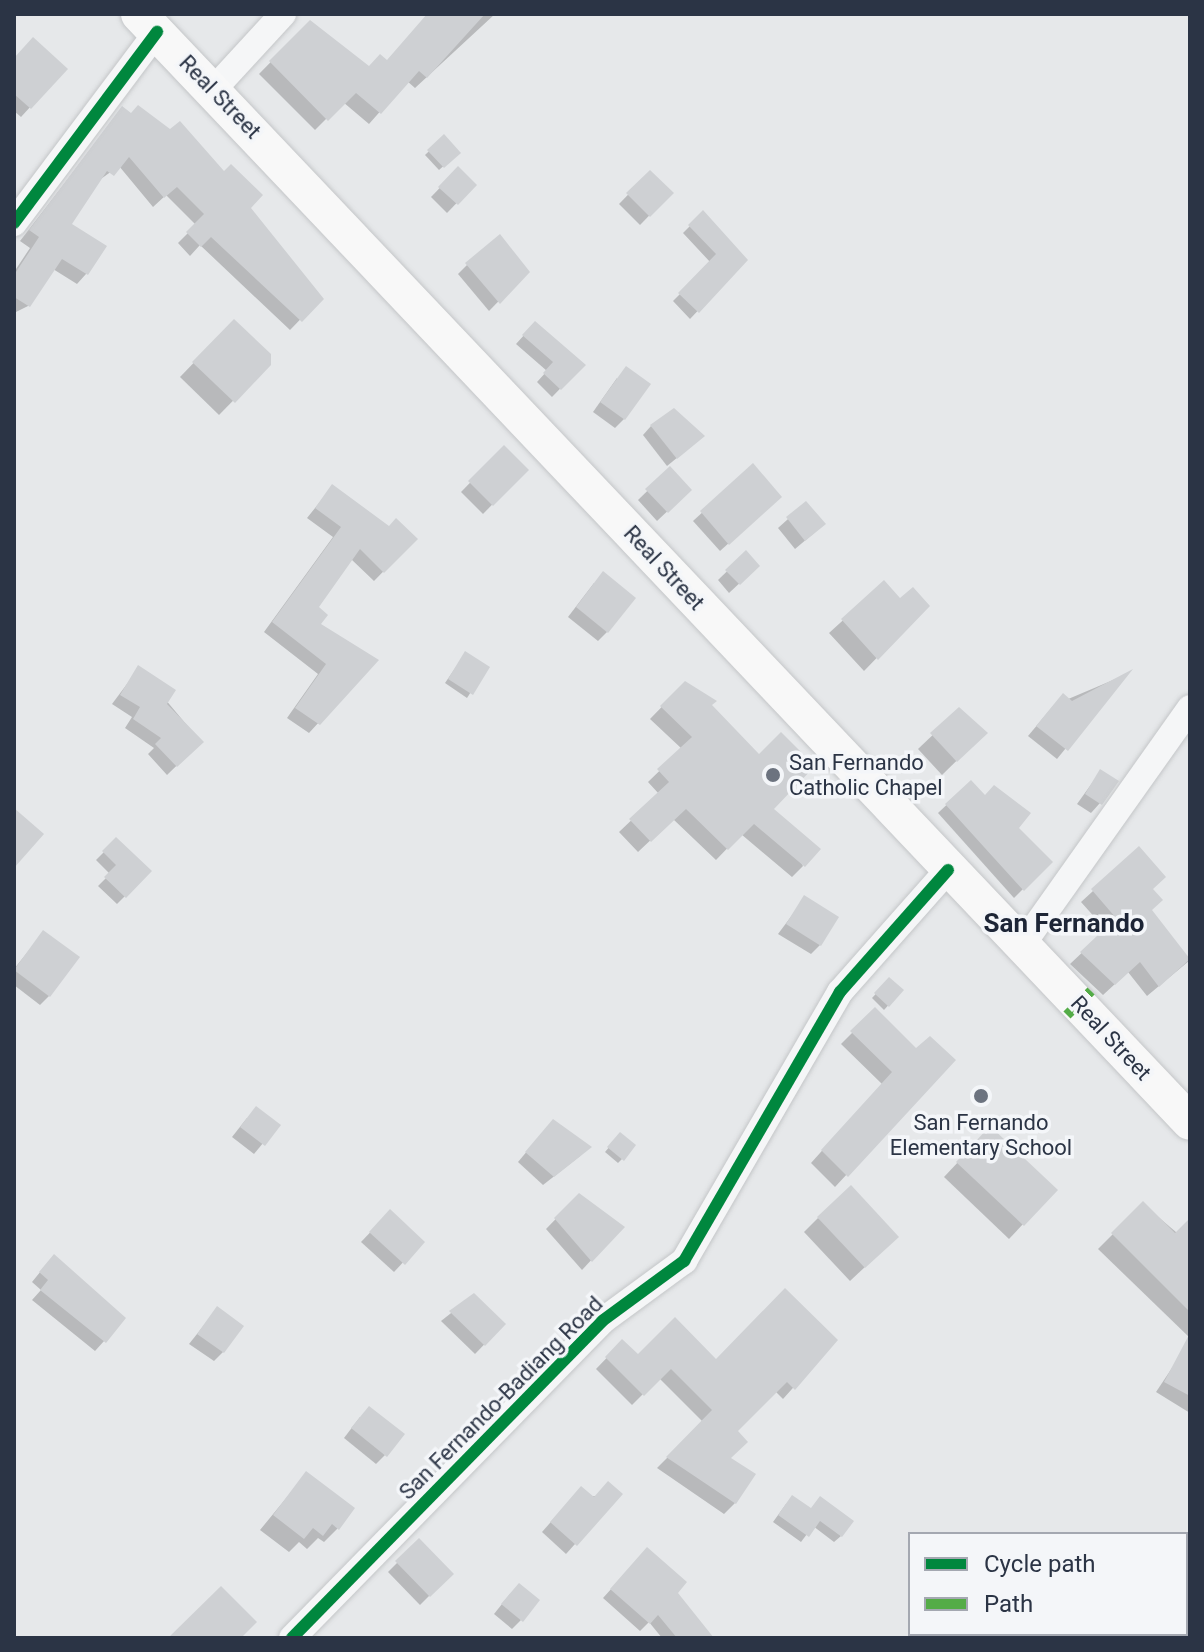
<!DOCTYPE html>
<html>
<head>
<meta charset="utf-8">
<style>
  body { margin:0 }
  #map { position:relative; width:1204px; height:1652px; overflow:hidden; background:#e6e8ea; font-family:Roboto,sans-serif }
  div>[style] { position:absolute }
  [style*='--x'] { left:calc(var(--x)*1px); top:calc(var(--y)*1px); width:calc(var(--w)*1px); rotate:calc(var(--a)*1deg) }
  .shadow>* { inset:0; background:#0003 }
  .building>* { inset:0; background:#ced0d3 }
  .roads { filter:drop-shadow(0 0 2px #c4c6c8) drop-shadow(0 0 2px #c4c6c8) }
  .street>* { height:26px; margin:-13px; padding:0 13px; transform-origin:13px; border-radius:13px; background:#f5f6f7 }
  .secondary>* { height:36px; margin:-18px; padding:0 18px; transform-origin:18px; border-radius:18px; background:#f8f8f8 }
  .quiet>* { height:10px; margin-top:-5px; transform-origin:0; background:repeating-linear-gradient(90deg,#54ac47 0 20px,transparent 0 30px) }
  .cycleway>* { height:12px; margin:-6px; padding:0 6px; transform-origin:6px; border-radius:6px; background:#00873e }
  .dots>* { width:22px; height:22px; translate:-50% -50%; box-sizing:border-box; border:4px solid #f4f6f9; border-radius:50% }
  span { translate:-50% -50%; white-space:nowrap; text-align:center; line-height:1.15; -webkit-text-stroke:7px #f4f6f9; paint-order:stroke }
  .street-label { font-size:22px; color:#2b3445 }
  .poi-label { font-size:22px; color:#2b3445 }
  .left { translate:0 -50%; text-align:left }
  .quarter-label { font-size:26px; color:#1d2536; font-weight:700 }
  .frame { position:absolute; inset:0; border:16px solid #2b3445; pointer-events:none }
  .legend { position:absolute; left:908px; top:1532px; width:280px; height:104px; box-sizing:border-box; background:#f4f6f9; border:2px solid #a4a8b1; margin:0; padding:10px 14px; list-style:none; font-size:24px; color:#2b3445 }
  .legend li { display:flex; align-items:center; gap:16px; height:40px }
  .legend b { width:40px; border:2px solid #a4a8b1 }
</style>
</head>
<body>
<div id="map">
  <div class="shadow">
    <i style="clip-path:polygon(429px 14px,495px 14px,415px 88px,407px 81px,369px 124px,343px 102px,315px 130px,259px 74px,310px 22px,368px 68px,386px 62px)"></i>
    <i style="clip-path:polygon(14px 60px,65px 69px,21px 117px,14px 111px)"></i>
    <i style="clip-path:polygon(122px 109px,248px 207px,321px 298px,290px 330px,200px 245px,190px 256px,178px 243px,196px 225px,166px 195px,153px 207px,119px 166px,98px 181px,69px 225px,104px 247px,86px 274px,77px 284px,53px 269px,28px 306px,14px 313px,14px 272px,30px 248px,20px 241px)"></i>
    <i style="clip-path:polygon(444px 137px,458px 153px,439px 170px,425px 155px)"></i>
    <i style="clip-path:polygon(458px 169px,474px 185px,447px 213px,431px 197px)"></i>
    <i style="clip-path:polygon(650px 172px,671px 193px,640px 225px,619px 204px)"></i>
    <i style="clip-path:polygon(703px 213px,746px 260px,690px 319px,673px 301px,711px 263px,683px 233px)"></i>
    <i style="clip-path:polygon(467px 265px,527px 272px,489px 311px,458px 274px)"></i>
    <i style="clip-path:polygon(234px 321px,269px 364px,219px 415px,180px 377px)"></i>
    <i style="clip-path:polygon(535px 323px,583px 365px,552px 397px,537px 382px,547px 371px,516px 344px)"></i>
    <i style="clip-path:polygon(617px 378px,624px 419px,615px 428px,593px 412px)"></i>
    <i style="clip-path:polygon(651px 426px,694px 444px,667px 466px,643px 435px)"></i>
    <i style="clip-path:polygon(504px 448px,526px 470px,483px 514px,461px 492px)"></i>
    <i style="clip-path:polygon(753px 466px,771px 505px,720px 551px,693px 521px)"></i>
    <i style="clip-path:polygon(670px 469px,690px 490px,657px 521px,638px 500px)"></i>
    <i style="clip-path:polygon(332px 487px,389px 529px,415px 539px,374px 581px,351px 559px,316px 608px,318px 625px,376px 660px,309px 733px,287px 718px,318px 674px,264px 632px,333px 537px,307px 518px)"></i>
    <i style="clip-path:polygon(806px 503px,814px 533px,795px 549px,778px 528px)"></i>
    <i style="clip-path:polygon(746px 553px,758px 566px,729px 593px,718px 580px)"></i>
    <i style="clip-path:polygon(594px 583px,607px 632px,598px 641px,568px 617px)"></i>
    <i style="clip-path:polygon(884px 583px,900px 601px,927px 606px,864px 671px,829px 633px)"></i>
    <i style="clip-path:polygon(465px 654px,487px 667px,467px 698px,445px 683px)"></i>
    <i style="clip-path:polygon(139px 668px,201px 742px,167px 775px,148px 754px,154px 748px,125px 728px,132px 717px,112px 704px)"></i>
    <i style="clip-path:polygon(1125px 675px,1057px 759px,1028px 736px,1054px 705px)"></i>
    <i style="clip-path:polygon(685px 683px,710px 705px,803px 866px,792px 877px,741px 834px,716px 860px,673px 819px,638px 852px,619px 832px,659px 794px,648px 782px,682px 749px,650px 719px)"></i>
    <i style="clip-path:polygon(959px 710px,985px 733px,942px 775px,918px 749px)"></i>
    <i style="clip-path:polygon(1100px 772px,1100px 803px,1091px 813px,1077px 804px)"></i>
    <i style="clip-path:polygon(971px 782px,1050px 862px,1014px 898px,938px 813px)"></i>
    <i style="clip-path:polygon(116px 840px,149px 872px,117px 904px,98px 886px,110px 874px,96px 860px)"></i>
    <i style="clip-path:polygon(1139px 849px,1150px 911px,1189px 961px,1147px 996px,1128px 972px,1103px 995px,1070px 964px,1106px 930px,1081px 902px)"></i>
    <i style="clip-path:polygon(805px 898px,820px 945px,811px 954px,778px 934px)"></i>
    <i style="clip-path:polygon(43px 933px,49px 996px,40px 1005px,14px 985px,14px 969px)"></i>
    <i style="clip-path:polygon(889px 980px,901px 991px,884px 1010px,872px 998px)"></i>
    <i style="clip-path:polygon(875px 1010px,916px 1050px,953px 1060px,835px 1187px,811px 1163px,882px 1084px,841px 1044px)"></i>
    <i style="clip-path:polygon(247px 1118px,278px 1125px,254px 1154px,232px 1137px)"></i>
    <i style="clip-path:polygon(544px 1131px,580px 1156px,543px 1185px,518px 1162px)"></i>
    <i style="clip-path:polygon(616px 1139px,622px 1159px,618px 1163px,605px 1152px)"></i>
    <i style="clip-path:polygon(976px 1143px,1055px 1190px,1009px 1239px,944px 1177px)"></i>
    <i style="clip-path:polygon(579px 1195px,622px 1227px,582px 1270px,546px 1229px)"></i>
    <i style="clip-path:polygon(1143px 1204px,1190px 1244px,1190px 1338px,1098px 1249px)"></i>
    <i style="clip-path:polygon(818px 1218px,882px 1251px,850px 1281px,804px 1232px)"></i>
    <i style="clip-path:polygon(381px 1221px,422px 1242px,394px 1272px,361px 1242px)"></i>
    <i style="clip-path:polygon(45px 1266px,124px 1319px,95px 1351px,32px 1300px,41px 1290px,32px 1282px)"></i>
    <i style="clip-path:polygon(474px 1295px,504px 1324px,475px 1354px,441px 1321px)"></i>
    <i style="clip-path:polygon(217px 1309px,223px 1352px,214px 1361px,189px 1344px)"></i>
    <i style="clip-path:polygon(835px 1341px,783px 1399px,775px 1391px,735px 1431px,728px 1459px,735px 1503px,724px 1514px,657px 1468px,703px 1422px,659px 1378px,632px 1405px,596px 1369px,622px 1342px,638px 1357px,716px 1362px)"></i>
    <i style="clip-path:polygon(1178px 1359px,1190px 1366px,1190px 1413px,1156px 1392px)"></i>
    <i style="clip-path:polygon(360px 1417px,385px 1455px,376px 1464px,344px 1438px)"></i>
    <i style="clip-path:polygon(306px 1474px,338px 1528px,324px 1542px,318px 1538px,307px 1549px,299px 1542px,289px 1552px,260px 1530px)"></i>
    <i style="clip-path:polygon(620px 1494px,566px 1554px,542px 1532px,572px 1498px)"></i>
    <i style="clip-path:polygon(786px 1504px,810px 1510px,841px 1536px,834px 1542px,813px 1526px,801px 1542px,773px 1522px)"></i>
    <i style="clip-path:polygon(419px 1541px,451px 1574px,420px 1605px,388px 1572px)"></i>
    <i style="clip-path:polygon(639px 1558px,675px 1593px,712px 1638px,662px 1638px,649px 1622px,640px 1631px,603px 1598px)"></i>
    <i style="clip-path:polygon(510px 1594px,521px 1620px,512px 1629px,494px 1614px)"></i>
    <i style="clip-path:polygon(1129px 1634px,1178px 1634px,1180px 1636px,1126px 1638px)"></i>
  </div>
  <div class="building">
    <i style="clip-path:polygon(427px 14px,485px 14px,427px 78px,419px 71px,381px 114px,356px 93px,328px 121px,269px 61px,310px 20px,369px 66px,380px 54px,387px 60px)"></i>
    <i style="clip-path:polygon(33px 37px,68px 69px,31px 109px,14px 94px,14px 58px)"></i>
    <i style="clip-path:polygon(138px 105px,170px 129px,180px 121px,224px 171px,231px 164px,263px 195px,251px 208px,324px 299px,302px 322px,211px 237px,201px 247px,186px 232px,204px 214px,177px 187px,164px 198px,129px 157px,114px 176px,107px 171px,72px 224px,107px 246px,88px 275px,62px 259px,30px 307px,14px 297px,14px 275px,39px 237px,29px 230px,122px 106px,131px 113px)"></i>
    <i style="clip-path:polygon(444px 134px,461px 153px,444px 168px,427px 150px)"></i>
    <i style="clip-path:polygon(458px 166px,477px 185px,458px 205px,438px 187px)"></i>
    <i style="clip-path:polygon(650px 170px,674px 193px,650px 217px,626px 193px)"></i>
    <i style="clip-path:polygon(703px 210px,748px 260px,699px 313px,678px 293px,716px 254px,688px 225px)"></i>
    <i style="clip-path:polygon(500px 234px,530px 272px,500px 304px,465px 263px)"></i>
    <i style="clip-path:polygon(234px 319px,271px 354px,271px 365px,235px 403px,192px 362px)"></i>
    <i style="clip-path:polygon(535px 321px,586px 365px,561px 390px,543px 373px,553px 362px,522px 335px)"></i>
    <i style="clip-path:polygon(626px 366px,651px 384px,625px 420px,600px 402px)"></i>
    <i style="clip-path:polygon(674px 408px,705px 436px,677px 459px,650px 425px)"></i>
    <i style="clip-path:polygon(504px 445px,529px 470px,493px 506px,468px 481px)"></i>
    <i style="clip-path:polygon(753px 463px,782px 497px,729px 545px,700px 511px)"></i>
    <i style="clip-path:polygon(670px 466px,692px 490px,668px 513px,645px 489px)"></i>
    <i style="clip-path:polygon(332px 484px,389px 526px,396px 518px,418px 539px,384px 573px,360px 549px,319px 607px,328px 615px,321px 624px,379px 660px,320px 725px,295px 708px,326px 664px,272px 622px,341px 527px,315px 508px)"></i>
    <i style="clip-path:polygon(806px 501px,826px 524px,805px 541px,786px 517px)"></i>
    <i style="clip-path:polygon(746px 550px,760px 566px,740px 585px,725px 570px)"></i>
    <i style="clip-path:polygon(603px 571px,636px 598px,608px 633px,576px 607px)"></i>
    <i style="clip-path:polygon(884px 580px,900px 598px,913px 587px,930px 606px,878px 660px,841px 619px)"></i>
    <i style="clip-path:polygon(465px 651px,490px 667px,473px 695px,448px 679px)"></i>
    <i style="clip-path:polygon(138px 665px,176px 690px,167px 704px,204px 742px,177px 767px,155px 744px,161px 738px,133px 719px,140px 707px,120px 695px)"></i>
    <i style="clip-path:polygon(1133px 669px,1068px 751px,1036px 726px,1063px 693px,1072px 701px)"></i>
    <i style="clip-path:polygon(685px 681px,717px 701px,712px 705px,759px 754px,781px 732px,815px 766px,774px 809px,821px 849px,805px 867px,754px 824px,728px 850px,686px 809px,651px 842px,629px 819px,669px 782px,657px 769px,692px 737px,660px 706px)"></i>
    <i style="clip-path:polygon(959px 707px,988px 733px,957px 762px,930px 733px)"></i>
    <i style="clip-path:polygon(1100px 769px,1119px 781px,1102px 805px,1085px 794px)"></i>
    <i style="clip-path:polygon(971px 780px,985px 795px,994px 785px,1031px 813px,1019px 828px,1053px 862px,1024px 891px,945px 804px)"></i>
    <i style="clip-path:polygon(14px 808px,44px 834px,14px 868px)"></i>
    <i style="clip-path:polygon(116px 837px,152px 871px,126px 898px,104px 877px,116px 865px,102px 851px)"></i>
    <i style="clip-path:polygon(1139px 846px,1166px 877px,1153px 889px,1163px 900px,1152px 910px,1190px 959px,1159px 987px,1140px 962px,1115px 985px,1080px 952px,1116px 918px,1091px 889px)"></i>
    <i style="clip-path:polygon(804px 895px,839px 917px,821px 946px,786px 924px)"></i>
    <i style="clip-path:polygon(43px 930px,80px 957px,50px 997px,14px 970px)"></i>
    <i style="clip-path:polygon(889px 977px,904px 990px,889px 1007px,874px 993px)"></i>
    <i style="clip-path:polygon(875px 1007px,916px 1048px,930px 1036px,956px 1060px,848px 1177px,821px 1150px,892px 1072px,850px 1031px)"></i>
    <i style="clip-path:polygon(256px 1106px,281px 1125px,265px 1146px,240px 1127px)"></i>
    <i style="clip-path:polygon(553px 1119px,592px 1147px,554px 1177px,525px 1152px)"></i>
    <i style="clip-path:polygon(990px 1126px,1058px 1190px,1024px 1226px,956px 1162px)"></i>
    <i style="clip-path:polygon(620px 1132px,636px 1145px,624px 1161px,607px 1147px)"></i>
    <i style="clip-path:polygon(851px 1185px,899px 1237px,865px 1268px,817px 1217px)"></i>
    <i style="clip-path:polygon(579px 1193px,625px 1227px,592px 1262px,554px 1218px)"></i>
    <i style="clip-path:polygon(1143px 1201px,1175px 1233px,1190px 1218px,1190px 1312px,1111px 1233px)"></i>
    <i style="clip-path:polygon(390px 1209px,425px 1242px,405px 1265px,369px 1232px)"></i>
    <i style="clip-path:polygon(54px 1254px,126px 1318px,106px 1343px,40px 1290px,48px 1280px,39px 1272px)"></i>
    <i style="clip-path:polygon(785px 1288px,838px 1340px,795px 1390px,787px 1382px,738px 1431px,748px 1442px,731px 1458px,756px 1474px,736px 1504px,666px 1457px,712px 1410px,671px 1369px,644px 1396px,605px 1357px,622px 1339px,638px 1354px,675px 1317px,716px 1359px)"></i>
    <i style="clip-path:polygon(474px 1293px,506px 1324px,485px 1346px,449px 1311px)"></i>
    <i style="clip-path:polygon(217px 1306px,244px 1326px,224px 1353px,197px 1334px)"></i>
    <i style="clip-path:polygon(1190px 1333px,1190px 1396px,1164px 1382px)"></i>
    <i style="clip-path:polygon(369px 1406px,405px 1434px,387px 1457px,351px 1428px)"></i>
    <i style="clip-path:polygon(306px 1471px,355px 1508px,339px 1530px,332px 1524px,323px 1536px,313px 1528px,304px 1539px,273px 1515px)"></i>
    <i style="clip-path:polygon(608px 1481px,623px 1494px,577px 1546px,550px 1522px,581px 1486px,594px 1497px)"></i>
    <i style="clip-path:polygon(792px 1495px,811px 1508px,820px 1496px,854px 1521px,842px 1537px,820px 1521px,809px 1537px,778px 1515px)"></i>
    <i style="clip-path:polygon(419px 1538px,454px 1574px,430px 1597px,395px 1561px)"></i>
    <i style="clip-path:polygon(647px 1547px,687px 1582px,678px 1593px,714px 1638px,677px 1638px,658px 1615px,650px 1624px,610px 1589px)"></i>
    <i style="clip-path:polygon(519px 1583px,540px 1600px,523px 1622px,501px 1604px)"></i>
    <i style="clip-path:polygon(221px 1586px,257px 1622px,241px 1638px,168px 1638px)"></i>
  </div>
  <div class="roads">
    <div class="street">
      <i style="--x:214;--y:89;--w:102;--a:-47.4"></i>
      <i style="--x:14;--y:223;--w:239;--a:-53.2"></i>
      <i style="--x:1023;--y:944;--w:289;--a:-54.7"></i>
      <i style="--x:292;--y:1638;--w:443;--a:-45.6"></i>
      <i style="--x:602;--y:1321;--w:102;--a:-36.2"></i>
      <i style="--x:684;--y:1261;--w:311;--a:-59.9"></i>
      <i style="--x:840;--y:992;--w:163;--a:-48.5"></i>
    </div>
    <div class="secondary">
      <i style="--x:139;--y:14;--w:1527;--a:46.51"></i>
    </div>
  </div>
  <div class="quiet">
    <i style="--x:1067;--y:1015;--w:34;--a:-45"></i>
  </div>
  <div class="cycleway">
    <i style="--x:14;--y:223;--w:239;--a:-53.2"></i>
    <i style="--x:292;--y:1638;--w:443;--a:-45.6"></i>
    <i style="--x:602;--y:1321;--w:102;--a:-36.2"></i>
    <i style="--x:684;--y:1261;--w:311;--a:-59.9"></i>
    <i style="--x:840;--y:992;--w:163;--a:-48.5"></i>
  </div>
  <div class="dots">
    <i style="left:773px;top:775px;background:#6c737f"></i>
    <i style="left:981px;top:1096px;background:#6c737f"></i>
  </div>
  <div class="street-label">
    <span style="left:220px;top:97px;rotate:46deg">Real Street</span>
    <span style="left:664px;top:568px;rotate:47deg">Real Street</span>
    <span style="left:1111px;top:1038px;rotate:47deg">Real Street</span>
    <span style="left:501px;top:1398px;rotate:-45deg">San Fernando-Badiang Road</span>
  </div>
  <div class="poi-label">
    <span class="left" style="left:789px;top:775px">San Fernando<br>Catholic Chapel</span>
    <span style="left:981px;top:1135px">San Fernando<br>Elementary School</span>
  </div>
  <div class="quarter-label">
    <span style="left:1064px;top:924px">San Fernando</span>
  </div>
  <div class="frame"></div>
  <ul class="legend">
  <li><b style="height:10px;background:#00873e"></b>Cycle path</li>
  <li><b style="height:10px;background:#54ac47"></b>Path</li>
  </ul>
</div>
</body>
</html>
